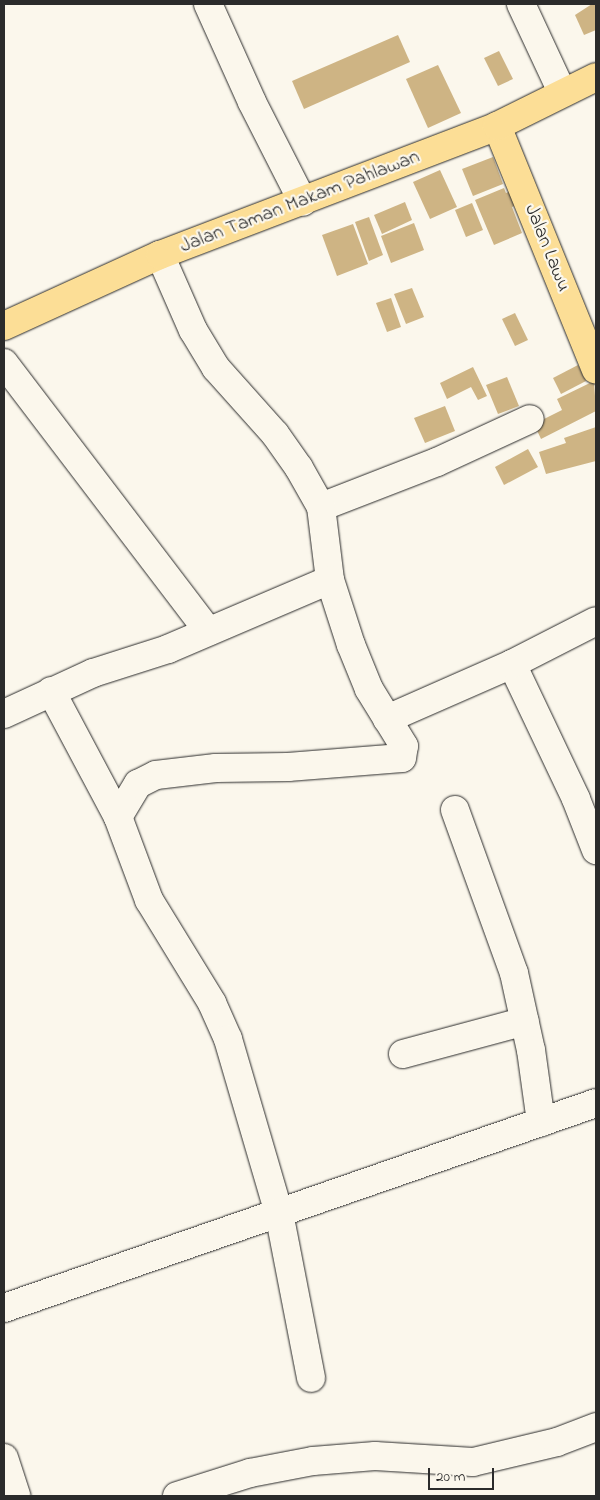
<!DOCTYPE html>
<html>
<head>
<meta charset="utf-8">
<style>
  body { margin:0 }
  #map { position:relative; width:600px; height:1500px; overflow:hidden; background:#fbf7ec; font-family:"Indie Flower",sans-serif }
  div>[style] { position:absolute }
  [style*='--x'] { left:calc(var(--x)*1px); top:calc(var(--y)*1px); width:calc(var(--w)*1px); rotate:calc(var(--a)*1deg) }
  .building>* { inset:0; background:#ceb484 }
  .roads { filter:drop-shadow(0 0 1px #2b2b2b) drop-shadow(0 0 1px #2b2b2b) }
  .minor>* { height:28px; margin:-14px; padding:0 14px; transform-origin:14px; border-radius:14px; background:#fbf7ec }
  .major>* { height:28px; margin:-14px; padding:0 14px; transform-origin:14px; border-radius:14px; background:#fcde96 }
  span { translate:-50% -50%; white-space:nowrap; text-align:center; line-height:1.15; -webkit-text-stroke:4.5px #fbf7ec; paint-order:stroke }
  .street-label { font-size:20px; color:#2b2b2b }
  .frame { position:absolute; inset:0; border:5px solid #2b2b2b; pointer-events:none }
  .scale { position:absolute; left:428px; top:1468px; width:66px; height:22px; box-sizing:border-box; border:2px solid #2b2b2b; border-top:0; padding-left:6px; font-size:15px; line-height:18px; white-space:nowrap; color:#2b2b2b; -webkit-text-stroke:4px #fbf7ec; paint-order:stroke }
</style>
</head>
<body>
<div id="map">
  <div class="building">
    <i style="clip-path:polygon(592px 4px,596px 4px,596px 30px,584px 35px,575px 15px)"></i>
    <i style="clip-path:polygon(398px 35px,410px 62px,304px 109px,292px 81px)"></i>
    <i style="clip-path:polygon(499px 51px,513px 79px,498px 86px,484px 58px)"></i>
    <i style="clip-path:polygon(438px 65px,461px 113px,428px 128px,406px 79px)"></i>
    <i style="clip-path:polygon(493px 157px,503px 184px,473px 196px,462px 169px)"></i>
    <i style="clip-path:polygon(440px 170px,457px 207px,430px 219px,413px 182px)"></i>
    <i style="clip-path:polygon(504px 188px,506px 193px,516px 189px,522px 203px,512px 207px,522px 233px,494px 245px,475px 200px)"></i>
    <i style="clip-path:polygon(405px 202px,412px 220px,382px 234px,374px 215px)"></i>
    <i style="clip-path:polygon(472px 203px,483px 230px,466px 237px,455px 210px)"></i>
    <i style="clip-path:polygon(369px 217px,383px 255px,369px 261px,355px 222px)"></i>
    <i style="clip-path:polygon(414px 223px,424px 250px,391px 263px,381px 236px)"></i>
    <i style="clip-path:polygon(353px 224px,368px 264px,337px 276px,322px 235px)"></i>
    <i style="clip-path:polygon(412px 288px,424px 317px,406px 324px,394px 294px)"></i>
    <i style="clip-path:polygon(391px 298px,401px 327px,387px 332px,376px 303px)"></i>
    <i style="clip-path:polygon(515px 313px,528px 340px,515px 346px,502px 319px)"></i>
    <i style="clip-path:polygon(578px 365px,586px 381px,561px 394px,553px 378px)"></i>
    <i style="clip-path:polygon(473px 367px,487px 396px,478px 400px,471px 387px,447px 399px,440px 383px)"></i>
    <i style="clip-path:polygon(507px 377px,519px 406px,498px 414px,486px 385px)"></i>
    <i style="clip-path:polygon(594px 381px,596px 411px,541px 439px,534px 424px,562px 410px,557px 399px)"></i>
    <i style="clip-path:polygon(445px 406px,455px 431px,425px 443px,414px 418px)"></i>
    <i style="clip-path:polygon(596px 427px,596px 461px,546px 474px,539px 452px,566px 443px,564px 438px)"></i>
    <i style="clip-path:polygon(528px 449px,538px 467px,504px 485px,495px 467px)"></i>
  </div>
  <div class="roads">
    <div class="minor">
      <i style="--x:208;--y:4;--w:107;--a:65.8"></i>
      <i style="--x:252;--y:102;--w:112;--a:63"></i>
      <i style="--x:521;--y:4;--w:97;--a:65"></i>
      <i style="--x:4;--y:363;--w:337;--a:52.7"></i>
      <i style="--x:321;--y:507;--w:124;--a:-21.2"></i>
      <i style="--x:437;--y:462;--w:102;--a:-24.8"></i>
      <i style="--x:512;--y:664;--w:149;--a:64.6"></i>
      <i style="--x:576;--y:799;--w:55;--a:68.6"></i>
      <i style="--x:51;--y:691;--w:143;--a:62"></i>
      <i style="--x:118;--y:817;--w:89;--a:69.5"></i>
      <i style="--x:149;--y:900;--w:121;--a:58.5"></i>
      <i style="--x:212;--y:1003;--w:39;--a:66"></i>
      <i style="--x:228;--y:1039;--w:181;--a:73.7"></i>
      <i style="--x:279;--y:1213;--w:168;--a:79"></i>
      <i style="--x:4;--y:714;--w:98;--a:-24.7"></i>
      <i style="--x:93;--y:673;--w:79;--a:-17.7"></i>
      <i style="--x:168;--y:649;--w:176;--a:-23.1"></i>
      <i style="--x:330;--y:580;--w:74;--a:-97"></i>
      <i style="--x:321;--y:507;--w:45;--a:-119.4"></i>
      <i style="--x:299;--y:468;--w:42;--a:-125.2"></i>
      <i style="--x:275;--y:434;--w:89;--a:-131.8"></i>
      <i style="--x:216;--y:368;--w:44;--a:-121.2"></i>
      <i style="--x:193;--y:330;--w:82;--a:-113.7"></i>
      <i style="--x:387;--y:719;--w:137;--a:-23.7"></i>
      <i style="--x:512;--y:664;--w:94;--a:-27.1"></i>
      <i style="--x:455;--y:810;--w:173;--a:70.1"></i>
      <i style="--x:514;--y:973;--w:79;--a:77.6"></i>
      <i style="--x:531;--y:1050;--w:73;--a:82.1"></i>
      <i style="--x:118;--y:817;--w:39;--a:-59"></i>
      <i style="--x:138;--y:784;--w:20;--a:-27"></i>
      <i style="--x:156;--y:775;--w:60;--a:-6.7"></i>
      <i style="--x:216;--y:768;--w:72;--a:-0.8"></i>
      <i style="--x:288;--y:767;--w:114;--a:-4.5"></i>
      <i style="--x:402;--y:758;--w:12;--a:-81"></i>
      <i style="--x:404;--y:746;--w:67;--a:-121.6"></i>
      <i style="--x:369;--y:689;--w:48;--a:-112.2"></i>
      <i style="--x:351;--y:645;--w:68;--a:-107.9"></i>
      <i style="--x:403;--y:1054;--w:126;--a:-15.1"></i>
      <i style="--x:4;--y:1308;--w:626;--a:-19.1"></i>
      <i style="--x:4;--y:1458;--w:40;--a:72"></i>
      <i style="--x:177;--y:1496;--w:77;--a:-17.5"></i>
      <i style="--x:250;--y:1473;--w:64;--a:-10.8"></i>
      <i style="--x:313;--y:1461;--w:62;--a:-4.6"></i>
      <i style="--x:375;--y:1456;--w:98;--a:3.5"></i>
      <i style="--x:473;--y:1462;--w:86;--a:-13.4"></i>
      <i style="--x:557;--y:1442;--w:42;--a:-21"></i>
    </div>
    <div class="major">
      <i style="--x:497;--y:126;--w:263;--a:67.9"></i>
      <i style="--x:4;--y:326;--w:171;--a:-24.5"></i>
      <i style="--x:160;--y:255;--w:361;--a:-20.9"></i>
      <i style="--x:497;--y:126;--w:110;--a:-26.3"></i>
    </div>
  </div>
  <div class="street-label">
    <span style="left:300px;top:202px;rotate:-21deg">Jalan Taman Makam Pahlawan</span>
    <span style="left:547px;top:248px;rotate:68deg">Jalan Lawu</span>
  </div>
  <div class="frame"></div>
  <div class="scale">20 m</div>
</div>
</body>
</html>
